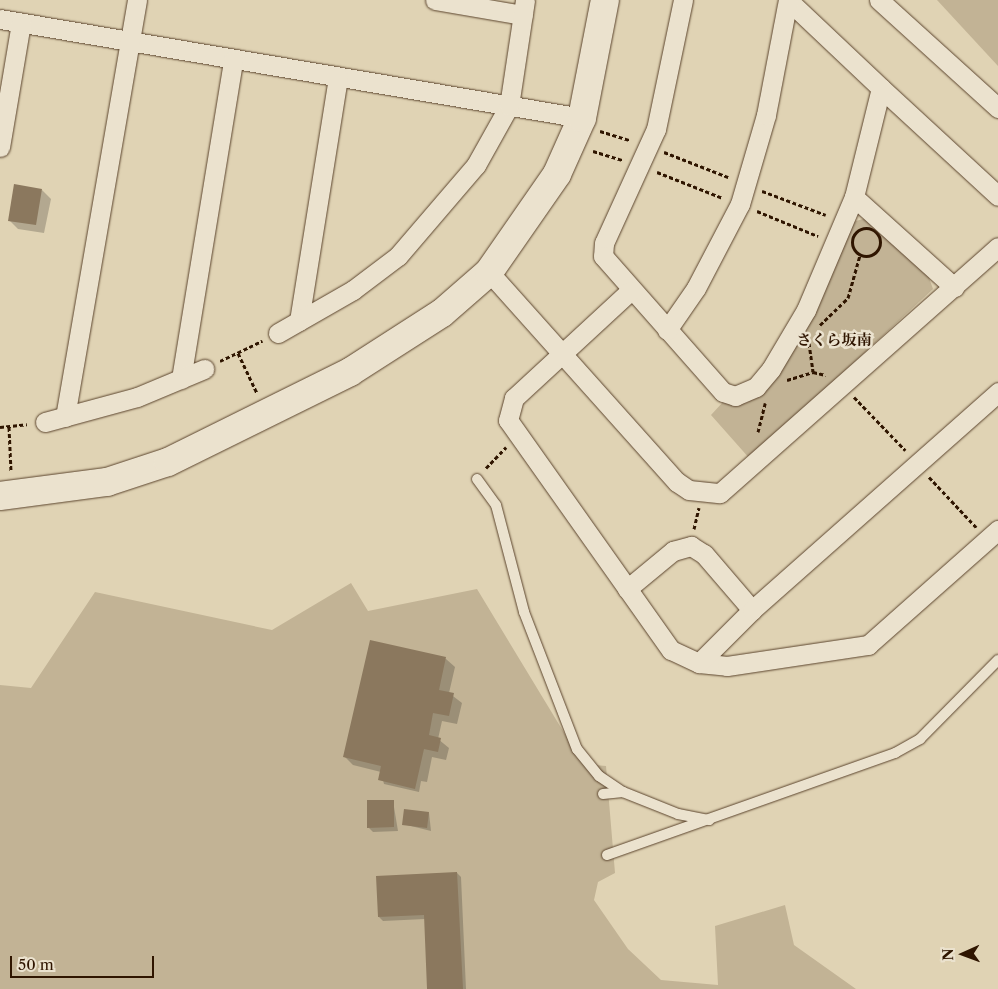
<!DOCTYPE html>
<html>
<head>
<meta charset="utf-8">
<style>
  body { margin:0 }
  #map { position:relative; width:998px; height:989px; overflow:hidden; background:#e0d3b4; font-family:"Libre Caslon Text","Noto Serif JP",serif }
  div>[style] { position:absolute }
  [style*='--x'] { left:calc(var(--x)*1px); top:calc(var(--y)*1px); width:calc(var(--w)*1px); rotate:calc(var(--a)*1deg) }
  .green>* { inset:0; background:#c2b395 }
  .shadow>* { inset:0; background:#0003 }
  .building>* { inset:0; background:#8b785e }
  .path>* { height:3px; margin-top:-1.5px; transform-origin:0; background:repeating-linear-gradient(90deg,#2f1500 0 4px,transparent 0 6.5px) }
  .path>.ring { margin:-1.5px; padding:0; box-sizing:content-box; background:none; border:3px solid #2f1500; border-radius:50% }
  .roads { filter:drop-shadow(0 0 1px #5b442d) drop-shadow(0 0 1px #5b442d) }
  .lane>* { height:10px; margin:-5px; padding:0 5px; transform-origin:5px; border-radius:5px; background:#ebe2ce }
  .street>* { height:19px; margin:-9.5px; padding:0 9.5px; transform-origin:9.5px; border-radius:9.5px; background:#ebe2ce }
  .secondary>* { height:28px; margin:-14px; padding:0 14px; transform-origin:14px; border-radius:14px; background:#ebe2ce }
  span { translate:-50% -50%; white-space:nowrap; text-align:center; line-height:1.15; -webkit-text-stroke:5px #ebe2ce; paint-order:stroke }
  .neighbourhood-label { font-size:15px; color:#2f1500; font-weight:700 }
  .north { position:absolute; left:938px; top:929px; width:50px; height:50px; -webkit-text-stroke:4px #ebe2ce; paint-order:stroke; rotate:268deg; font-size:14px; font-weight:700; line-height:20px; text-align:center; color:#2f1500 }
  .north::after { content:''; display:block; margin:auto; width:18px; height:22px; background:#2f1500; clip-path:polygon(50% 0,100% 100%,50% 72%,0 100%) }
  .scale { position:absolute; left:10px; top:956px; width:144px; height:22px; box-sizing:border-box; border:2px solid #2f1500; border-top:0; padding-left:6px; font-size:15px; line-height:18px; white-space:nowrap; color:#2f1500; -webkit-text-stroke:4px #ebe2ce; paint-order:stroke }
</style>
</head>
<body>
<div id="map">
  <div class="green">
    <i style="clip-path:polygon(937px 0,998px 0,998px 66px)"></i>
    <i style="clip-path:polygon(867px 218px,928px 275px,933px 289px,750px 459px,711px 415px,723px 402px,746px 403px,763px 392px,852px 222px)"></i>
    <i style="clip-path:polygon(351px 583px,368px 611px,477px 589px,583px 764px,606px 766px,615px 873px,598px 882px,594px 900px,628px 949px,661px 980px,718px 985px,715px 926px,785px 905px,794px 945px,856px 989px,0 989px,0 685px,31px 688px,95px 592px,272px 630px)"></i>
  </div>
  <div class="shadow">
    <i style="clip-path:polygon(42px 190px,51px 199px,44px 233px,18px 229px,9px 220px)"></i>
    <i style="clip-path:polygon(371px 641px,446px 659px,455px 667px,449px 693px,462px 703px,457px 724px,442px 721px,438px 739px,449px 748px,446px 760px,432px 757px,427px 782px,421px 781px,419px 792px,384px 784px,381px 772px,353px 765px,344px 756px)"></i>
    <i style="clip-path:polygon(393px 801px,398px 831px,373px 832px,369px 828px)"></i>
    <i style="clip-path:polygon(429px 813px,431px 831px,403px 824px)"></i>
    <i style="clip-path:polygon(457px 873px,461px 877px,466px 989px,428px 989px,425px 919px,383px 921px,379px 917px)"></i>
  </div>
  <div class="building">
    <i style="clip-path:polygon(14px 184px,42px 189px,36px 225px,8px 221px)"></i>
    <i style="clip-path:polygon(370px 640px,446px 657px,439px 690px,454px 693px,449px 716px,433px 713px,429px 735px,441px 738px,438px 752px,424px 749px,415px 789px,378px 780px,381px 766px,343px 757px)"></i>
    <i style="clip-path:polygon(367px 800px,394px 800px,394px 827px,367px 828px)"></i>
    <i style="clip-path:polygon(404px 809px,429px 812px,427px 828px,402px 825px)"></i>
    <i style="clip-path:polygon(457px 872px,463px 989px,427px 989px,424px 915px,378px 917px,376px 876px)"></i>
  </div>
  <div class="path">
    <i style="--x:600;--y:131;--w:31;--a:17"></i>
    <i style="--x:593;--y:151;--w:31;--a:17"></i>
    <i style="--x:664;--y:152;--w:69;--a:21.3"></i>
    <i style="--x:657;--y:172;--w:71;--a:21.5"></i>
    <i style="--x:762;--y:191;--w:68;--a:20.6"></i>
    <i style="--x:757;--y:211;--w:66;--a:22.3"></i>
    <i class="ring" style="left:852px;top:228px;width:25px;height:25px"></i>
    <i style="--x:820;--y:325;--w:39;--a:-44"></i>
    <i style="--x:848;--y:298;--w:45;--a:-74.4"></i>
    <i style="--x:809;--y:343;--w:29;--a:82"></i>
    <i style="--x:238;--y:353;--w:44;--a:64.6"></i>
    <i style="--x:220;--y:361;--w:47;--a:-25.5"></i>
    <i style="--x:787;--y:380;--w:27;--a:-17"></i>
    <i style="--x:813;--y:372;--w:13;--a:13"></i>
    <i style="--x:854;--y:397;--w:74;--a:46.1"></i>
    <i style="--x:0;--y:427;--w:27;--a:-6"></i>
    <i style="--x:9;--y:427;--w:44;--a:87.4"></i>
    <i style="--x:758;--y:432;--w:30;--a:-76"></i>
    <i style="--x:486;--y:468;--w:29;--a:-46"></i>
    <i style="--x:929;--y:477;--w:69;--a:46.8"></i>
    <i style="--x:694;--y:529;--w:22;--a:-77"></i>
  </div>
  <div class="roads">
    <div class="lane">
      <i style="--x:477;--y:479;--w:32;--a:54"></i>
      <i style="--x:496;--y:505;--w:111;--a:75.3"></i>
      <i style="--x:524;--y:612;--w:147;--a:68.9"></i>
      <i style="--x:577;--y:749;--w:35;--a:51"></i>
      <i style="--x:599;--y:776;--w:29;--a:34"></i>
      <i style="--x:603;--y:794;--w:20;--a:-6"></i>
      <i style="--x:623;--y:792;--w:59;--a:21.8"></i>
      <i style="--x:678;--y:814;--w:32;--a:11"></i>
      <i style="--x:607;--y:855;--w:306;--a:-19.5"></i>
      <i style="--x:895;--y:753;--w:29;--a:-29"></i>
      <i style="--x:920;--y:739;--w:111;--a:-45.4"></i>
    </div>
    <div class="street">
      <i style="--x:435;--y:0;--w:89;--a:9.7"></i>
      <i style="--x:683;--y:0;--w:132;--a:101.8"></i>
      <i style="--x:656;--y:129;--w:125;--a:114.5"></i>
      <i style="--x:604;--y:243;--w:13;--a:94"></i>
      <i style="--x:603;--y:256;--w:181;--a:48.6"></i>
      <i style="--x:723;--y:392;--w:13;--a:18"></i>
      <i style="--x:735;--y:396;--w:23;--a:-23"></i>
      <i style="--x:756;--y:387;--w:23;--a:-50"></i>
      <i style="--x:771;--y:369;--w:69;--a:-59.3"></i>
      <i style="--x:806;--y:310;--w:123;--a:-67"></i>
      <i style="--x:854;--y:197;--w:112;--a:-76.1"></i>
      <i style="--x:881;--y:88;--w:128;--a:-136.6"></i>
      <i style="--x:879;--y:0;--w:161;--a:42.2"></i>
      <i style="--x:0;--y:19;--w:590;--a:9.65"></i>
      <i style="--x:881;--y:88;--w:159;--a:42.7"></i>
      <i style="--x:0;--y:147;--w:126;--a:-80.4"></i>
      <i style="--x:854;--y:197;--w:135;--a:42"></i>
      <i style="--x:489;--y:272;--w:282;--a:48.2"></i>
      <i style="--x:677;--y:482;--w:14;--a:34"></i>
      <i style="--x:689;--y:490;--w:31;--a:6"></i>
      <i style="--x:720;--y:493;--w:371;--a:-41.5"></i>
      <i style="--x:630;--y:291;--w:158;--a:137.3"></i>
      <i style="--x:514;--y:398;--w:23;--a:105"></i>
      <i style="--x:508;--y:420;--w:282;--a:54.7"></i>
      <i style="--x:671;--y:650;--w:31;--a:25"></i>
      <i style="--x:699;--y:663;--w:28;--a:6"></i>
      <i style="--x:727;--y:666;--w:143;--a:-8.5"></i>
      <i style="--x:868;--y:645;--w:174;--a:-41.5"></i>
      <i style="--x:299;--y:321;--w:247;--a:-80.9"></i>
      <i style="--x:667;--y:330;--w:51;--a:-55.4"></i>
      <i style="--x:696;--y:288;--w:95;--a:-62.4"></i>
      <i style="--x:740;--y:204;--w:93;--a:-73.7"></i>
      <i style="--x:766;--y:115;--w:117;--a:-79.2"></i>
      <i style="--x:278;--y:333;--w:86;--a:-29.8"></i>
      <i style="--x:353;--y:290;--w:56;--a:-37.1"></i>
      <i style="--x:398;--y:256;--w:120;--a:-49.4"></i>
      <i style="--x:476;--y:165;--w:68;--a:-60.8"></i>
      <i style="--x:509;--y:106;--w:107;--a:-81.4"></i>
      <i style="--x:181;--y:379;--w:323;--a:-80.7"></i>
      <i style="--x:65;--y:417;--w:423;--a:-80.2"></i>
      <i style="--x:45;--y:422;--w:95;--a:-15.2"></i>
      <i style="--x:137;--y:397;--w:73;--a:-22.7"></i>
      <i style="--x:627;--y:589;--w:60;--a:-39.6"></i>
      <i style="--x:673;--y:551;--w:19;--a:-16"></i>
      <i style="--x:691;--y:546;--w:15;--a:32"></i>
      <i style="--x:704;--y:554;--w:74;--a:49.4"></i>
      <i style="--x:699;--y:663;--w:75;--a:-45"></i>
      <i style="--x:752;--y:610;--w:329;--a:-41.5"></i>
    </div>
    <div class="secondary">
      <i style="--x:0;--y:496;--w:108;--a:-7.5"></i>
      <i style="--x:107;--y:482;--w:64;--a:-18.2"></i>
      <i style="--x:168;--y:462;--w:203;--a:-26.3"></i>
      <i style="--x:350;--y:372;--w:109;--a:-32.7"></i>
      <i style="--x:442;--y:313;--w:62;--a:-41.1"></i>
      <i style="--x:489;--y:272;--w:119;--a:-55.2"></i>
      <i style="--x:557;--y:174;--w:61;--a:-65.9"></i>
      <i style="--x:582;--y:118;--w:120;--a:-79"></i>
    </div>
  </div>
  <div class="neighbourhood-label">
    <span style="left:834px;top:340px">さくら坂南</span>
  </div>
  <div class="north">N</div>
  <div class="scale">50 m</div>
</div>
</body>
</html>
